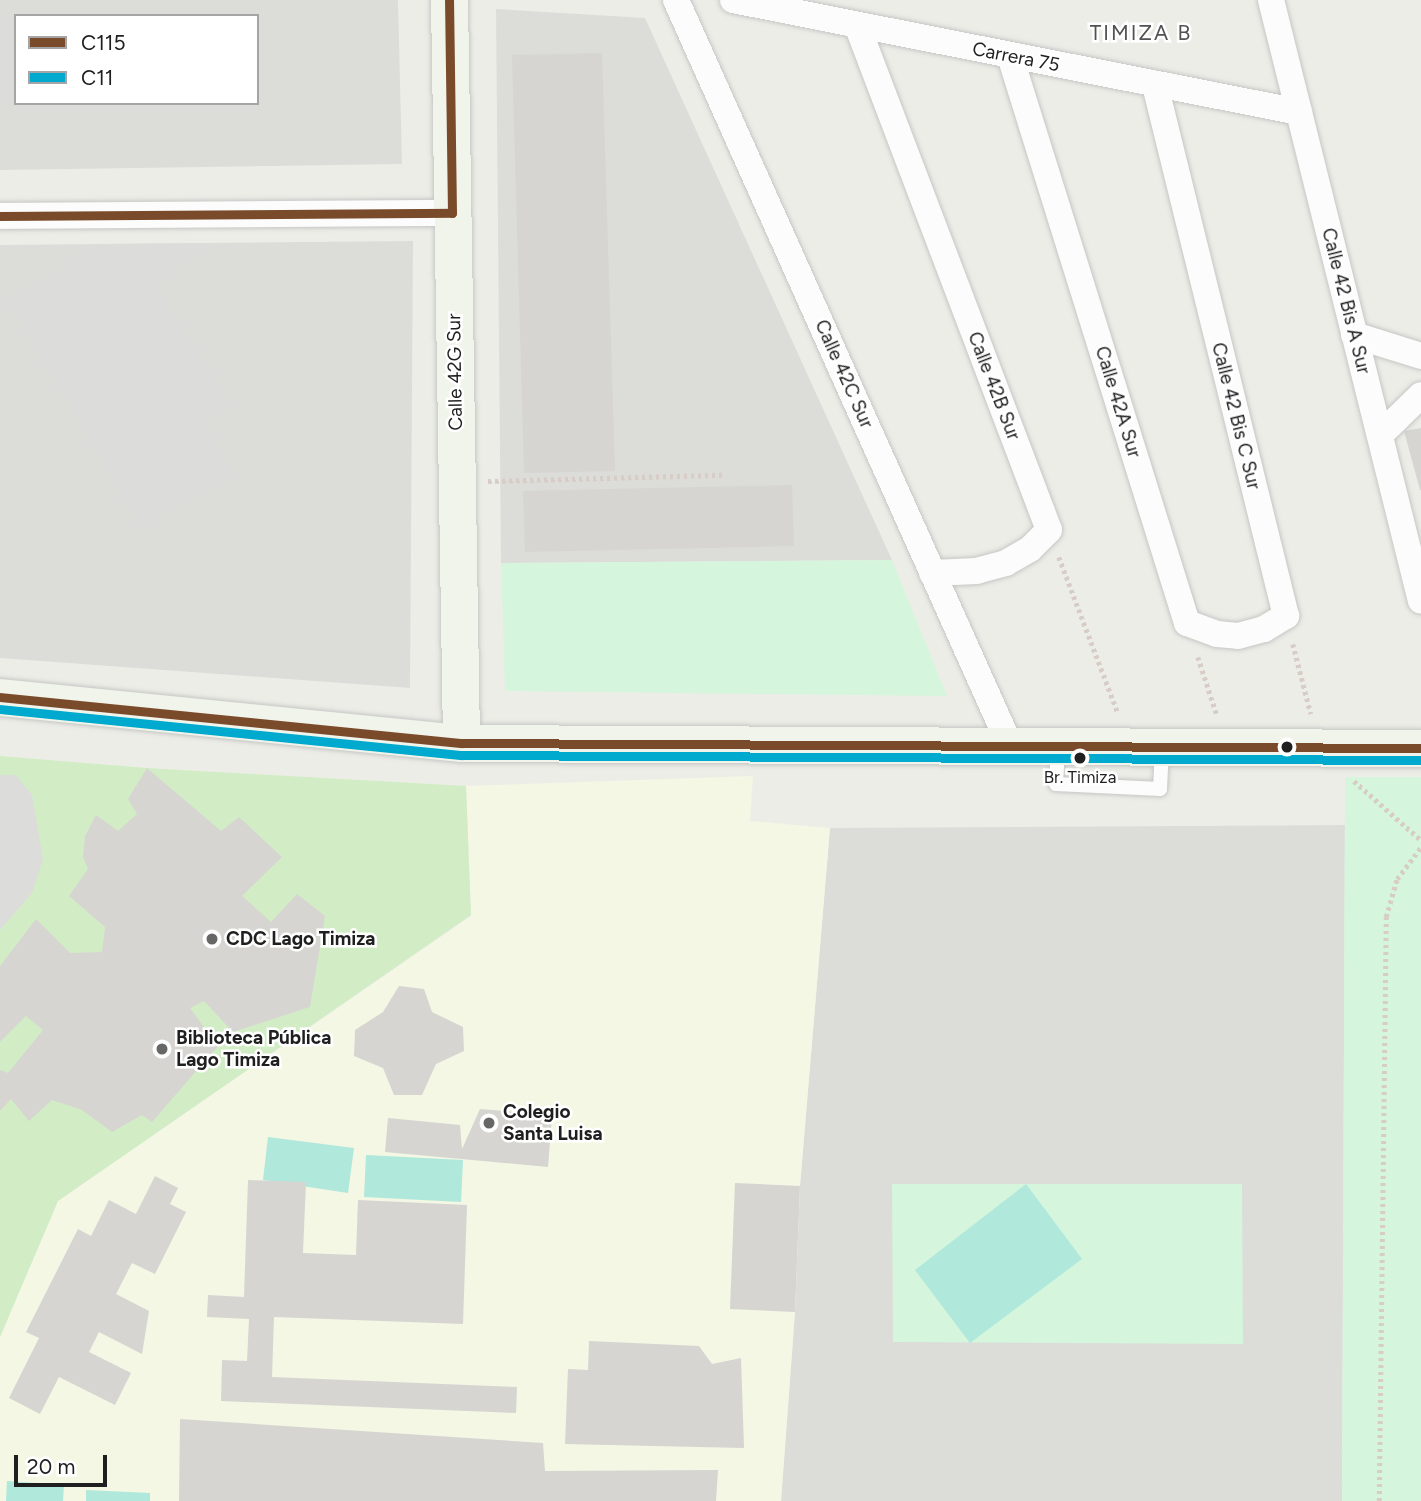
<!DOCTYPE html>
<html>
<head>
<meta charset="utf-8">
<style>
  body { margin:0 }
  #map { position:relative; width:1421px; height:1501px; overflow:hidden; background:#edede8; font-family:Figtree,sans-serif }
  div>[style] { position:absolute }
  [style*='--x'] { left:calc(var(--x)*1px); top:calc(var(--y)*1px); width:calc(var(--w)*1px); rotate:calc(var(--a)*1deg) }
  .residential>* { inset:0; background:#dcdcd9 }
  .education>* { inset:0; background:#f3f7e4 }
  .grass>* { inset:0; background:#d2edc5 }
  .park>* { inset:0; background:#d5f5dc }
  .pitch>* { inset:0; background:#b0e8dc }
  .parking>* { inset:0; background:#dcdcda }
  .building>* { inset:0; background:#d6d5d1 }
  .path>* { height:4.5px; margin-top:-2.25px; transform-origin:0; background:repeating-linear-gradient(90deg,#d8ccc6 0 3.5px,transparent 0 7px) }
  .roads { filter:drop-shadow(0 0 2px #c6c6c4) drop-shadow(0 0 2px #c6c6c4) }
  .lane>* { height:14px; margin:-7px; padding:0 7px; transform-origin:7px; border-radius:7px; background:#fcfcfc }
  .street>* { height:26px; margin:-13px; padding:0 13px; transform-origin:13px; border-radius:13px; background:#fcfcfc }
  .secondary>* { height:37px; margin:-18.5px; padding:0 18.5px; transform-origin:18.5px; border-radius:18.5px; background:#f1f4eb }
  .bus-1>* { height:9px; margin:-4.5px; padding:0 4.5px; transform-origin:4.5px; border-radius:4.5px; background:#7a4b2a }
  .bus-2>* { height:9px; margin:-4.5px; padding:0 4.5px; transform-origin:4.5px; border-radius:4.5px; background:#00a9ce }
  .dots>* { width:19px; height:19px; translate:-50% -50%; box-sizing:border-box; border:4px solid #fff; border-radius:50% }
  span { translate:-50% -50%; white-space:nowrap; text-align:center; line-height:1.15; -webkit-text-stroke:5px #fff; paint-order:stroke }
  .bus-label { font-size:17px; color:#1f1f1f }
  .street-label { font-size:19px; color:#1f1f1f }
  .poi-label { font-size:19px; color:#1f1f1f; font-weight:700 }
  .left { translate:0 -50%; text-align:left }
  .neighbourhood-label { font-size:21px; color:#525252; letter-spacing:2px }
  .legend { position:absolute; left:14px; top:14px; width:245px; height:91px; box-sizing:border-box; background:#fff; border:2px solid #a5a5a5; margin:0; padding:9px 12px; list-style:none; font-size:21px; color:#1f1f1f }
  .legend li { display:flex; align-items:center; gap:14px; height:35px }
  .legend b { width:35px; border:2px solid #a5a5a5 }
  .scale { position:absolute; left:14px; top:1455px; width:93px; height:32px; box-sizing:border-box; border:4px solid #1f1f1f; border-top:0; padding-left:9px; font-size:21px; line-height:24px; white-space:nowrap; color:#1f1f1f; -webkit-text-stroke:5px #fff; paint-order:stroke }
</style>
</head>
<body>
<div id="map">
  <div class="residential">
    <i style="clip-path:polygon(evenodd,0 0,398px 0,402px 164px,0 170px,0 0,16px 16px,257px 16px,257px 103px,16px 103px,16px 16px)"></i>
    <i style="clip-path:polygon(496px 9px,645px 18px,892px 560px,501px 563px)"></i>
    <i style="clip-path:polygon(413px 241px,410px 688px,0 658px,0 245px)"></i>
    <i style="clip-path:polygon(1345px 825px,1342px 1501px,781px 1501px,795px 1312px,800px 1186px,830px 828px)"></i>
  </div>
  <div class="education">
    <i style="clip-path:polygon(753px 776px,750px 821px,830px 828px,800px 1186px,795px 1312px,781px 1501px,0 1501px,0 1337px,58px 1201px,471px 916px,466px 786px)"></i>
  </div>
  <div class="grass">
    <i style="clip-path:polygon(0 756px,147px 768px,466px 786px,471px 915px,58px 1201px,0 1337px)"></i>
  </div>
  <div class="park">
    <i style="clip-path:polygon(892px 560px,947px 696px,505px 691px,501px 563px)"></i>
    <i style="clip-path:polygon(1345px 777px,1421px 777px,1421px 1501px,1342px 1501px)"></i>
    <i style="clip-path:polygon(892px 1184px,1242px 1184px,1243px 1344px,893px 1342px)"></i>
  </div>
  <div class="pitch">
    <i style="clip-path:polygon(268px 1137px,354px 1148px,348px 1193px,263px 1180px)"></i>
    <i style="clip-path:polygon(366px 1155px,463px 1160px,461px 1202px,364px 1197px)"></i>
    <i style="clip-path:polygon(1026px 1184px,1082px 1259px,970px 1343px,915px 1270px)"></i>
    <i style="clip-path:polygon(7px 1481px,64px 1485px,63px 1501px,6px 1501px)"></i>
    <i style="clip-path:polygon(86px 1490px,150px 1493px,150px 1501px,86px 1501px)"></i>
  </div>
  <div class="parking">
    <i style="clip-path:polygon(217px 243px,153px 281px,230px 403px,202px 420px,233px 472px,140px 527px,9px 301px,102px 244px)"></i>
    <i style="clip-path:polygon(0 775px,16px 775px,32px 795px,43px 859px,32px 893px,0 930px)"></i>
  </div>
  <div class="building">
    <i style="clip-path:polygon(602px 53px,615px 471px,524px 473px,512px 55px)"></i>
    <i style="clip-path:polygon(1421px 428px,1421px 490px,1420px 490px,1404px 431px)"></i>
    <i style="clip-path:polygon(792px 485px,794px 546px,525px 552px,523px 491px)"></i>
    <i style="clip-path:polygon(147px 768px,221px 831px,239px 817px,282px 857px,242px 896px,271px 922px,297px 894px,325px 916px,310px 1007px,233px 1032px,204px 1001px,190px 1008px,218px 1046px,152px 1122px,142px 1115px,112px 1132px,82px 1110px,52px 1100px,29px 1121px,11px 1099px,0 1111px,0 1070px,8px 1073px,43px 1030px,26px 1016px,0 1042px,0 966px,36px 919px,70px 953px,102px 952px,105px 927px,69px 896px,88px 869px,83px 857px,85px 836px,96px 815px,118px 831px,137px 814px,128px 799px)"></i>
    <i style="clip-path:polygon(399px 986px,424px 989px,432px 1012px,463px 1027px,464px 1051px,436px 1064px,422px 1095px,394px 1095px,383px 1068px,354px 1056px,355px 1030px,383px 1012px)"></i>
    <i style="clip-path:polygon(480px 1109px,552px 1115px,548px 1167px,385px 1152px,388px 1118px,460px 1125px,462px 1149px)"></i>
    <i style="clip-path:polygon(155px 1176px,178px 1188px,170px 1204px,186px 1212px,155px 1274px,132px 1263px,116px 1294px,149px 1311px,142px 1354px,99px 1332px,89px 1352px,131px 1373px,115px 1405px,59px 1377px,40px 1414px,9px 1398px,39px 1338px,26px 1332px,78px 1229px,91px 1236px,109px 1200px,136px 1214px)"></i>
    <i style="clip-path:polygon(248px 1180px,306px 1182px,303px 1253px,356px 1255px,358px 1200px,467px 1205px,463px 1324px,274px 1317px,272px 1377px,517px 1387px,516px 1413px,221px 1401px,222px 1360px,247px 1361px,249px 1319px,207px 1317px,208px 1295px,244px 1297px)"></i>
    <i style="clip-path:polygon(735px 1183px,800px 1186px,795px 1312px,730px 1309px)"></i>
    <i style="clip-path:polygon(589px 1341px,699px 1346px,712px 1364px,741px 1358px,744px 1448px,565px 1444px,568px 1369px,588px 1370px)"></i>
    <i style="clip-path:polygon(180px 1419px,543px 1443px,545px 1471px,718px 1470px,716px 1501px,179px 1501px)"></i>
  </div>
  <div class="path">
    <i style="--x:488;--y:481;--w:237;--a:-1.5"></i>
    <i style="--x:1059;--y:557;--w:167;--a:69.3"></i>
    <i style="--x:1293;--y:644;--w:72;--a:75.6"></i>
    <i style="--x:1198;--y:657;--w:61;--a:71.9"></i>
    <i style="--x:1354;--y:781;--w:89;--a:41.4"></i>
    <i style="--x:1379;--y:1501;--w:584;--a:-89.31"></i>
    <i style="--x:1386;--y:917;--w:40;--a:-74"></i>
    <i style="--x:1397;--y:879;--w:40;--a:-53"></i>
  </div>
  <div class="roads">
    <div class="lane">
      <i style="--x:1058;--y:747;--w:37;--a:93"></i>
      <i style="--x:1056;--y:784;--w:104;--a:2.8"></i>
      <i style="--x:1160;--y:789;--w:41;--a:-87.2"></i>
    </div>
    <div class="street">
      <i style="--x:676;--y:0;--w:820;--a:65.87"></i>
      <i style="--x:733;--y:0;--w:577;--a:11.19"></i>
      <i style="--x:1271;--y:0;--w:619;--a:75.99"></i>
      <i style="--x:857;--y:25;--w:540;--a:69.18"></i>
      <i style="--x:1049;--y:530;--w:27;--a:135"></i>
      <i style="--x:1030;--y:549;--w:28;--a:150"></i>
      <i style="--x:1006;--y:563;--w:30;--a:165"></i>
      <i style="--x:977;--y:571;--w:45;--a:177.5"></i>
      <i style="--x:1010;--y:56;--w:594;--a:72.66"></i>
      <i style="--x:1187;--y:623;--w:32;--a:20"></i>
      <i style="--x:1217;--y:634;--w:21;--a:5"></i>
      <i style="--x:1238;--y:636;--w:27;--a:-15"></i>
      <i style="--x:1264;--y:629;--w:26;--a:-31"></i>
      <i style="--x:1286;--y:616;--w:547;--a:-103.86"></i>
      <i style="--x:0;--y:216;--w:452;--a:-0.4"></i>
      <i style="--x:1354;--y:335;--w:70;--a:17.4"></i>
      <i style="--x:1380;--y:435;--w:57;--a:-44.3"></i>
    </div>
    <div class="secondary">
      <i style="--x:449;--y:0;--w:743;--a:89.07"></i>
      <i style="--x:0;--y:697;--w:463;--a:5.7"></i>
      <i style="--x:461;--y:743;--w:960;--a:0.3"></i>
    </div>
  </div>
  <div class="bus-1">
    <i style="--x:0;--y:216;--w:452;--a:-0.4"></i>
    <i style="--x:452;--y:213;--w:213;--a:-90.8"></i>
    <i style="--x:0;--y:697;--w:463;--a:5.7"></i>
    <i style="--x:461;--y:743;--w:960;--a:0.3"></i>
  </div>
  <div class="bus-2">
    <i style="--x:0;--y:709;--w:463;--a:5.7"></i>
    <i style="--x:461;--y:755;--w:960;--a:0.3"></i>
  </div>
  <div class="dots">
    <i style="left:1287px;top:747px;background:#1f1f1f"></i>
    <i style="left:1080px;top:758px;background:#1f1f1f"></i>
    <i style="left:212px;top:939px;background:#676765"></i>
    <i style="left:162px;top:1049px;background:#676765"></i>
    <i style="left:489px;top:1123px;background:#676765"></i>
  </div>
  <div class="bus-label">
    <span style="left:1080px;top:778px">Br. Timiza</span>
  </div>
  <div class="street-label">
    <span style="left:1016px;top:57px;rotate:11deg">Carrera 75</span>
    <span style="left:1346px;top:301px;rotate:76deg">Calle 42 Bis A Sur</span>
    <span style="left:455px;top:372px;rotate:-91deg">Calle 42G Sur</span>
    <span style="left:844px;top:374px;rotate:66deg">Calle 42C Sur</span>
    <span style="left:994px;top:386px;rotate:69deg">Calle 42B Sur</span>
    <span style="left:1118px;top:402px;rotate:73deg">Calle 42A Sur</span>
    <span style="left:1236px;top:416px;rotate:76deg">Calle 42 Bis C Sur</span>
  </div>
  <div class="poi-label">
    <span class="left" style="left:226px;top:939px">CDC Lago Timiza</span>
    <span class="left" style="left:176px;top:1049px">Biblioteca Pública<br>Lago Timiza</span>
    <span class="left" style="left:503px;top:1123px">Colegio<br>Santa Luisa</span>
  </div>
  <div class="neighbourhood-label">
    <span style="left:1141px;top:33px">TIMIZA B</span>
  </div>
  <ul class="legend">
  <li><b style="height:9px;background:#7a4b2a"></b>C115</li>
  <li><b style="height:9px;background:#00a9ce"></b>C11</li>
  </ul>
  <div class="scale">20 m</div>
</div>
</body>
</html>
